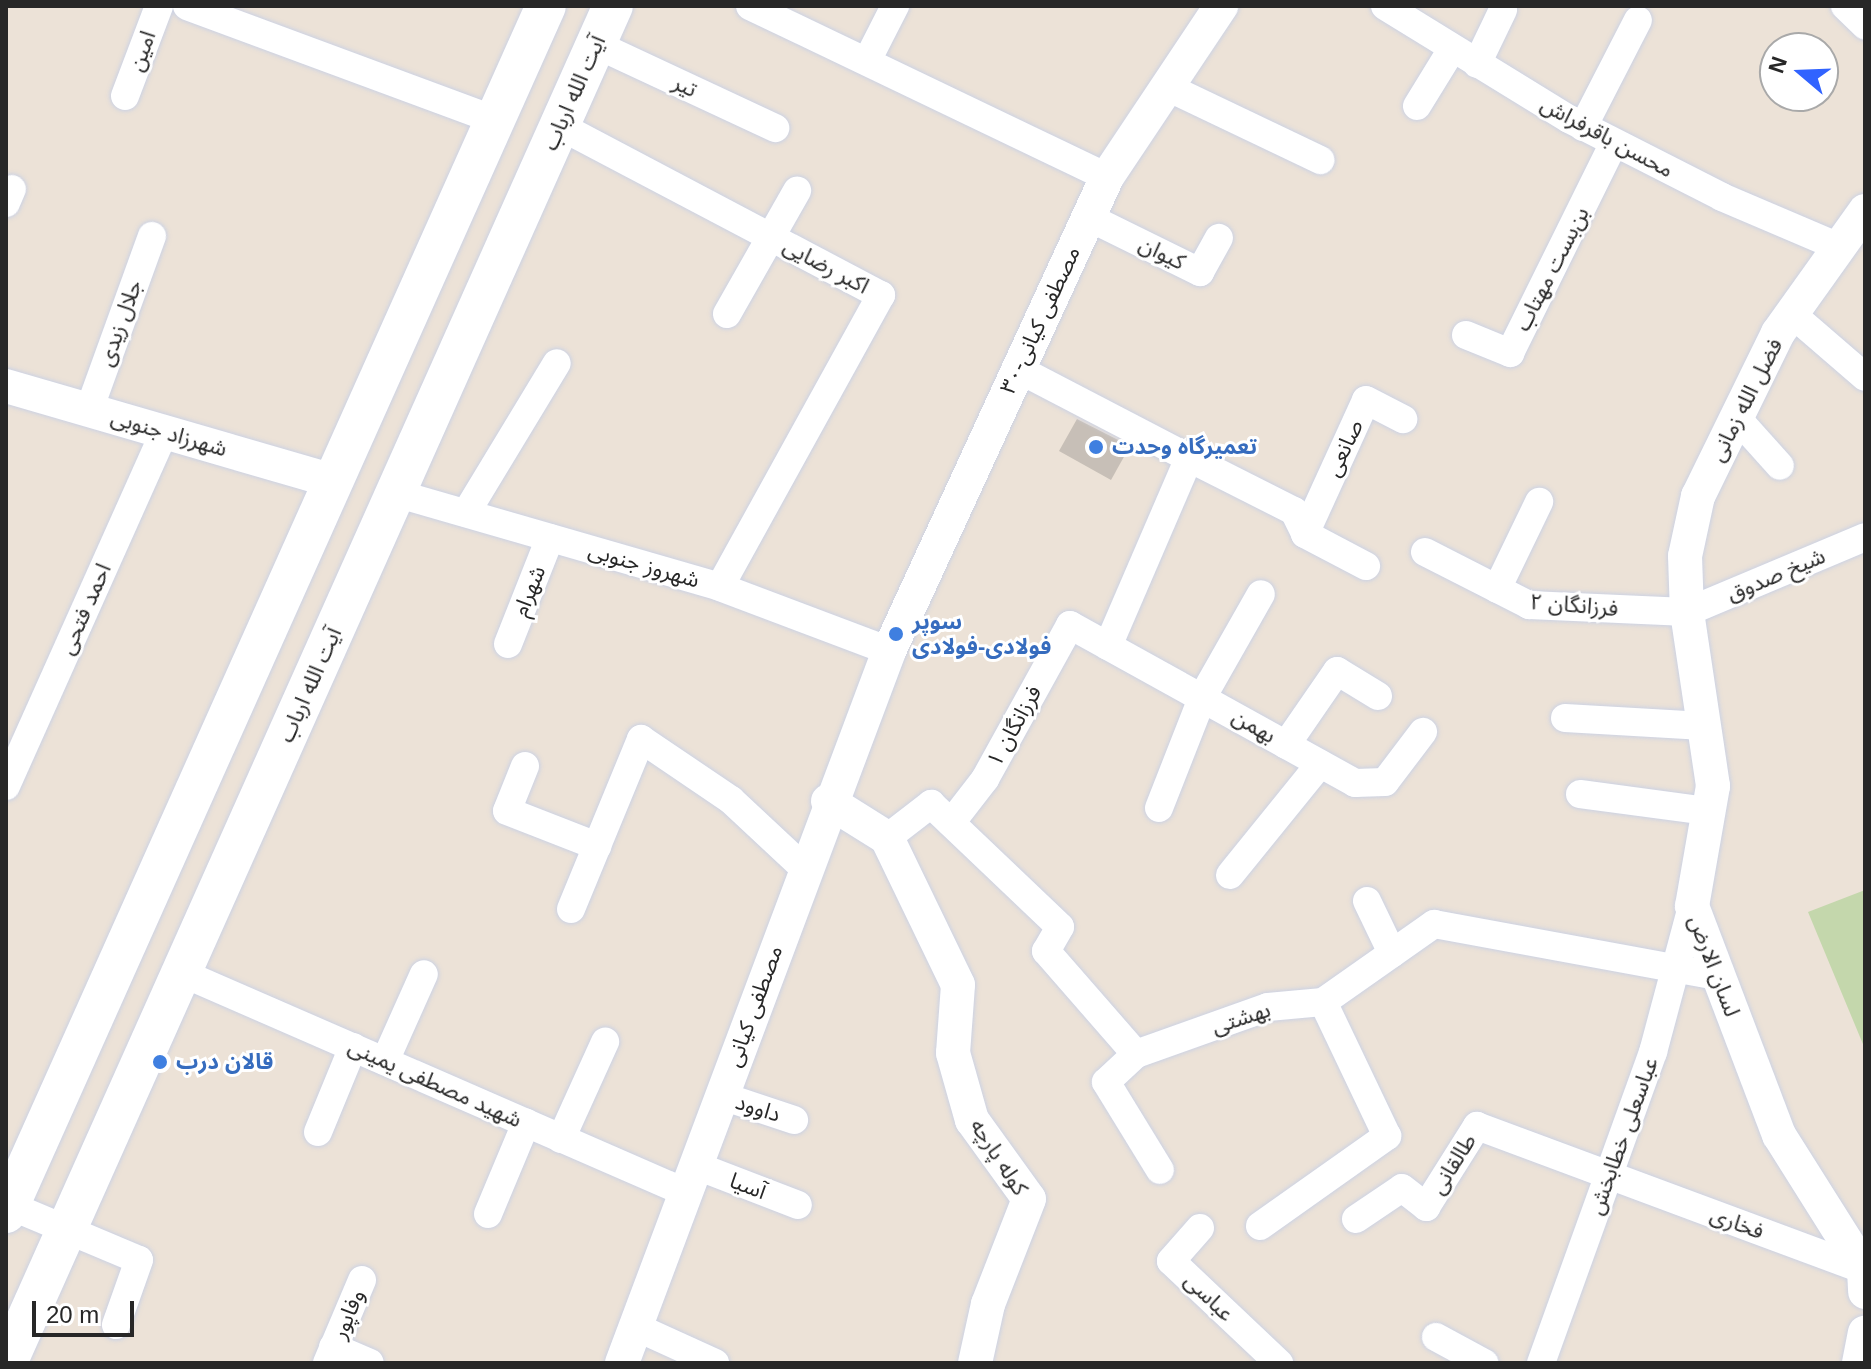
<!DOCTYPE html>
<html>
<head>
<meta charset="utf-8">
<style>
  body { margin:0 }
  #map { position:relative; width:1871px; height:1369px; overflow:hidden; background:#ece2d7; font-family:Helvetica,"Noto Sans Arabic",sans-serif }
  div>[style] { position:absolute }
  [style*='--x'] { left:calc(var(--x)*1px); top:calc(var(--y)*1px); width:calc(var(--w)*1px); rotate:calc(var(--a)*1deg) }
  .cemetery>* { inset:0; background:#c4d7ac }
  .building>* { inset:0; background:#c7bfb7 }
  .roads { filter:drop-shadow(0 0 2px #ccd2e3) drop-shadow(0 0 2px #ccd2e3) }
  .minor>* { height:28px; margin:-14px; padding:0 14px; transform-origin:14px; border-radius:14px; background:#fff }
  .tertiary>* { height:34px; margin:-17px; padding:0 17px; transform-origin:17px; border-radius:17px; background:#fff }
  .secondary>* { height:40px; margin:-20px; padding:0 20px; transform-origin:20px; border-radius:20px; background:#fff }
  .dots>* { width:22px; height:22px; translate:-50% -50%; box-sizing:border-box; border:4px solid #fff; border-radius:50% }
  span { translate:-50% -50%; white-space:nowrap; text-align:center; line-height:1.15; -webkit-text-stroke:6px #fff; paint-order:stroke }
  .street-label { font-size:22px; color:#272727 }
  .shop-label { font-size:22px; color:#366cbe; font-weight:700 }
  .left { translate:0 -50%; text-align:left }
  .frame { position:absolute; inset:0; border:8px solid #272727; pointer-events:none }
  .north { position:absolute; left:1759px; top:32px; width:80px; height:80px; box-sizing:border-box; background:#fff; border:2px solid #a9a9a9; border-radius:50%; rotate:289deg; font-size:22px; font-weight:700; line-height:32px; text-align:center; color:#272727 }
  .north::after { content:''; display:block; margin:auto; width:28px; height:36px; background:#3163ff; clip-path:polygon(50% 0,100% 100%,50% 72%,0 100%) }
  .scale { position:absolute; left:32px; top:1301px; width:102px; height:36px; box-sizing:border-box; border:4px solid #272727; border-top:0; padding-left:10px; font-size:24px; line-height:28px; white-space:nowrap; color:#272727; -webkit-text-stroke:6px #fff; paint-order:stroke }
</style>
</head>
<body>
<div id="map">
  <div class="cemetery">
    <i style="clip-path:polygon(1865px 890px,1865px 1049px,1808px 912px)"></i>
  </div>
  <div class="building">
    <i style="clip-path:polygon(1077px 419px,1130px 446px,1111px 480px,1059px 451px)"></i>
  </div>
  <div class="roads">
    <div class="minor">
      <i style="--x:187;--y:6;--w:328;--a:20.3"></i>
      <i style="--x:750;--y:6;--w:396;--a:25.6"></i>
      <i style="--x:1385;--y:6;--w:216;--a:31.6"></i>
      <i style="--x:1569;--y:119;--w:172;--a:27"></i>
      <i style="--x:1722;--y:197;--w:127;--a:23.1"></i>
      <i style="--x:1845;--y:6;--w:28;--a:44"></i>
      <i style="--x:595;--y:44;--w:199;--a:25"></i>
      <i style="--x:867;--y:61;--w:62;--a:-63"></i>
      <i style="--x:1477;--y:64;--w:60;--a:-64.3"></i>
      <i style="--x:1167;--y:87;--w:170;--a:25.5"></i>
      <i style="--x:125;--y:96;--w:96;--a:-69.3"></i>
      <i style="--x:1417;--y:106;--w:67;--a:-58.4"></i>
      <i style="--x:560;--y:126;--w:363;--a:27.8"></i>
      <i style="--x:881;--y:295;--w:333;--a:118.9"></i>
      <i style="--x:1583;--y:127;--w:120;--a:-62.8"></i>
      <i style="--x:6;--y:203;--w:15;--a:-67"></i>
      <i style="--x:1088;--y:217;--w:125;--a:26.2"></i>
      <i style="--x:1200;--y:272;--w:39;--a:-61"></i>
      <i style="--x:727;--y:314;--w:142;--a:-60.4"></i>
      <i style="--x:1792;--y:314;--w:96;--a:40.8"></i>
      <i style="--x:1466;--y:335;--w:48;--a:22.2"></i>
      <i style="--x:1510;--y:353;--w:234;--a:-63.7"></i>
      <i style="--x:1016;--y:368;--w:195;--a:27.5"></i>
      <i style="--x:89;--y:410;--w:185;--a:-70.1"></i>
      <i style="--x:1737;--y:418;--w:64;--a:48.1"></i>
      <i style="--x:395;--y:493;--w:338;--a:16.1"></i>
      <i style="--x:720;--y:587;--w:181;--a:20.7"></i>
      <i style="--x:466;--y:513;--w:175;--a:-58.8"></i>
      <i style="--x:1305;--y:534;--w:147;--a:-65.5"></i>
      <i style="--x:1366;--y:400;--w:42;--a:27.2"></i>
      <i style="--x:1425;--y:552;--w:117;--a:27"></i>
      <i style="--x:1529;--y:605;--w:158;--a:2.5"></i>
      <i style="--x:1687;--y:612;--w:193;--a:-22.8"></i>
      <i style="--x:1497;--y:589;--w:97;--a:-64.2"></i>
      <i style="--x:508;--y:644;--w:114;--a:-68.4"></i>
      <i style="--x:1108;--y:646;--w:205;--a:-66.7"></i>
      <i style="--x:1189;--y:458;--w:118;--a:26.8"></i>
      <i style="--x:1294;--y:511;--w:25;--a:64"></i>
      <i style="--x:1305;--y:534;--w:69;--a:27.7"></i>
      <i style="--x:1565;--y:718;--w:139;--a:3.3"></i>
      <i style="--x:1286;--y:745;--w:90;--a:-55.4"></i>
      <i style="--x:1337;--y:671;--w:48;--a:31.4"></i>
      <i style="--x:525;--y:766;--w:48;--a:111.8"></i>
      <i style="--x:507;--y:811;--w:97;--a:21.3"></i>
      <i style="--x:6;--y:786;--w:388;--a:-65.9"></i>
      <i style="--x:1580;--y:794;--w:129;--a:7.6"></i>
      <i style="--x:1159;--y:808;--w:120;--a:-68.6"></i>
      <i style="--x:1203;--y:696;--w:117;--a:-60.4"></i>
      <i style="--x:951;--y:823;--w:56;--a:-52.3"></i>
      <i style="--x:985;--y:779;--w:176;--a:-61.1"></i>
      <i style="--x:1070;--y:625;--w:326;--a:29"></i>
      <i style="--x:1355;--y:783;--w:30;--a:-2"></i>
      <i style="--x:1385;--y:782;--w:63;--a:-52.8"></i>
      <i style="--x:887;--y:838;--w:56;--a:-37.7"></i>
      <i style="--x:931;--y:804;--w:178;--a:43.6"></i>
      <i style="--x:1060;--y:927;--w:28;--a:120"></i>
      <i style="--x:1046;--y:951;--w:137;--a:48.9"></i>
      <i style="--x:1136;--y:1054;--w:140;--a:-19.6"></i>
      <i style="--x:1268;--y:1007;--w:55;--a:-5.2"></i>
      <i style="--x:1323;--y:1002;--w:136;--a:-35.1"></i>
      <i style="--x:1434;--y:924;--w:289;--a:10.4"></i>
      <i style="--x:1230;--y:875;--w:143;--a:-51"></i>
      <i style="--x:1367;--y:901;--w:58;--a:64.3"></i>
      <i style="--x:571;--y:909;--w:184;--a:-67.6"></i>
      <i style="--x:641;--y:739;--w:109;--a:34.1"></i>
      <i style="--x:731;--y:800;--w:100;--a:43"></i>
      <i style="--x:182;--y:973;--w:551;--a:23.54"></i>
      <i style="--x:1136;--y:1054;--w:41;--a:137"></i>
      <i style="--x:1106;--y:1082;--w:103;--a:58.5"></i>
      <i style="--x:385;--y:1061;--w:95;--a:-65.9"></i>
      <i style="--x:722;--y:1096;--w:76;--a:18.4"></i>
      <i style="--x:318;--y:1132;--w:92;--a:-67.6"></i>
      <i style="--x:561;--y:1139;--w:107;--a:-65.6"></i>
      <i style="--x:697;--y:1166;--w:108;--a:21.1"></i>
      <i style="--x:6;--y:1204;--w:144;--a:22.8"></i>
      <i style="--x:139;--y:1260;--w:69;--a:109.5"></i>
      <i style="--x:488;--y:1214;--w:99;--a:-67.3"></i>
      <i style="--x:1356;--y:1219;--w:55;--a:-34"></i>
      <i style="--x:1402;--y:1188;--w:31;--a:38"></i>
      <i style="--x:1426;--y:1207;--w:96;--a:-57.8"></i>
      <i style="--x:1477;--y:1126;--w:413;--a:20.4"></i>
      <i style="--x:1260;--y:1226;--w:156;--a:-35.3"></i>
      <i style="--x:1387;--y:1136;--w:148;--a:-115.5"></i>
      <i style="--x:1200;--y:1228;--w:44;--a:131.3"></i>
      <i style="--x:1171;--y:1261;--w:149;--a:43.4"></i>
      <i style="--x:636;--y:1327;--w:87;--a:24.5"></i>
      <i style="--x:1436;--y:1337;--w:55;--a:28.4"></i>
      <i style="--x:333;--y:1347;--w:40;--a:23.4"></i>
      <i style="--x:327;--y:1363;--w:90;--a:-67.1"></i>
      <i style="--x:1541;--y:1363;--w:331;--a:-70.2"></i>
      <i style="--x:1653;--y:1052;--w:151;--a:-75"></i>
    </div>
    <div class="tertiary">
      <i style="--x:1865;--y:211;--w:150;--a:125.5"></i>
      <i style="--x:1778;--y:333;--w:182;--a:116.1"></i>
      <i style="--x:1698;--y:496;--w:61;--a:102.2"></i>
      <i style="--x:1685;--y:556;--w:56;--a:88"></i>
      <i style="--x:1687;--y:612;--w:176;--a:81.5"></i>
      <i style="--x:1713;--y:786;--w:122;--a:99.9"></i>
      <i style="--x:1692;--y:906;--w:245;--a:69.2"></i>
      <i style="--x:1779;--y:1135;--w:160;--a:57.8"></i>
      <i style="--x:1864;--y:1270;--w:22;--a:87"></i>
      <i style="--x:6;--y:386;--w:341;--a:16.2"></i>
      <i style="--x:828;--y:801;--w:70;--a:32.1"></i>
      <i style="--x:887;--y:838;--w:163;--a:64.2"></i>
      <i style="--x:958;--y:985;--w:68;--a:94.2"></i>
      <i style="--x:953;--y:1053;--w:70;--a:74.2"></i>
      <i style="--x:972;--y:1120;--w:97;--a:54.2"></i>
      <i style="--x:1029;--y:1199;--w:113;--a:111.3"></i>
      <i style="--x:988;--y:1304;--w:60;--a:102.4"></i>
      <i style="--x:622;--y:1363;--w:760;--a:-69.44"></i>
      <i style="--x:889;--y:651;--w:522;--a:-65.3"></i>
      <i style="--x:1107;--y:177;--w:206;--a:-56.3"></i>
      <i style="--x:1859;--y:1363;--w:31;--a:-79"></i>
    </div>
    <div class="secondary">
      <i style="--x:6;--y:1213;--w:1322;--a:-65.9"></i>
      <i style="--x:7;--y:1363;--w:1486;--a:-65.94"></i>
    </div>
  </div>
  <div class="dots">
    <i style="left:1096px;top:447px;background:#3f7fe0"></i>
    <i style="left:896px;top:634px;background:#3f7fe0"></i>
    <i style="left:160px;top:1062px;background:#3f7fe0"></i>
  </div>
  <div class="street-label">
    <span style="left:142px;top:51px;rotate:-70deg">امین</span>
    <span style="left:685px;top:86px;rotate:25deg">تیر</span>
    <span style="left:574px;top:93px;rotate:-66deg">آیت الله ارباب</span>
    <span style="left:1607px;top:137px;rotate:28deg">محسن باقرفراش</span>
    <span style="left:1162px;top:253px;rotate:26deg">کیوان</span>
    <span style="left:826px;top:266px;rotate:28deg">اکبر رضایی</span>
    <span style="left:1552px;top:269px;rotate:-63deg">بن‌بست مهتاب</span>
    <span style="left:1040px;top:320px;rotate:-65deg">۳۰-مصطفی کیانی</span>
    <span style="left:120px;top:323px;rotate:-70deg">جلال زیدی</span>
    <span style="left:1746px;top:400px;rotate:-63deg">فضل الله زمانی</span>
    <span style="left:169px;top:433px;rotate:16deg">شهرزاد جنوبی</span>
    <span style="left:1344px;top:448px;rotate:-65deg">صانعی</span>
    <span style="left:644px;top:565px;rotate:16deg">شهروز جنوبی</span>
    <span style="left:1776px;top:575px;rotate:-23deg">شیخ صدوق</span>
    <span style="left:529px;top:591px;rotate:-68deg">شهرام</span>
    <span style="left:1574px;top:605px;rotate:5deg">فرزانگان ۲</span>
    <span style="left:85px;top:609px;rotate:-66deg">احمد فتحی</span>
    <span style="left:310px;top:685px;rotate:-66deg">آیت الله ارباب</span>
    <span style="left:1014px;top:726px;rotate:-61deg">فرزانگان ۱</span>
    <span style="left:1254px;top:726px;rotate:30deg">بهمن</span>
    <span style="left:1714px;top:966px;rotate:69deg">لسان الارض</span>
    <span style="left:754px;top:1006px;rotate:-70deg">مصطفی کیانی</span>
    <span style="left:1241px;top:1018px;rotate:-18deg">بهشتی</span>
    <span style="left:435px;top:1083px;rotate:24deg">شهید مصطفی یمینی</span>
    <span style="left:758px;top:1108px;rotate:18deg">داوود</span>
    <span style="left:1623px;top:1136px;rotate:-70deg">عباسعلی خطابخش</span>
    <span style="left:999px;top:1157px;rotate:57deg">کوله پارچه</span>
    <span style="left:1453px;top:1164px;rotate:-58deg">طالقانی</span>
    <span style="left:748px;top:1186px;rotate:21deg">آسیا</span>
    <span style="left:1737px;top:1223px;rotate:20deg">فخاری</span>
    <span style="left:1209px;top:1297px;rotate:44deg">عباسی</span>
    <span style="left:348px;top:1314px;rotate:-67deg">وفاپور</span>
  </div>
  <div class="shop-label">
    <span class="left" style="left:1112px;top:447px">تعمیرگاه وحدت</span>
    <span class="left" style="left:912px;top:634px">سوپر<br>فولادی-فولادی</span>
    <span class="left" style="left:176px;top:1062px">قالان درب</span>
  </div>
  <div class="frame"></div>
  <div class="north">N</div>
  <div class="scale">20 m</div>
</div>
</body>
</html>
